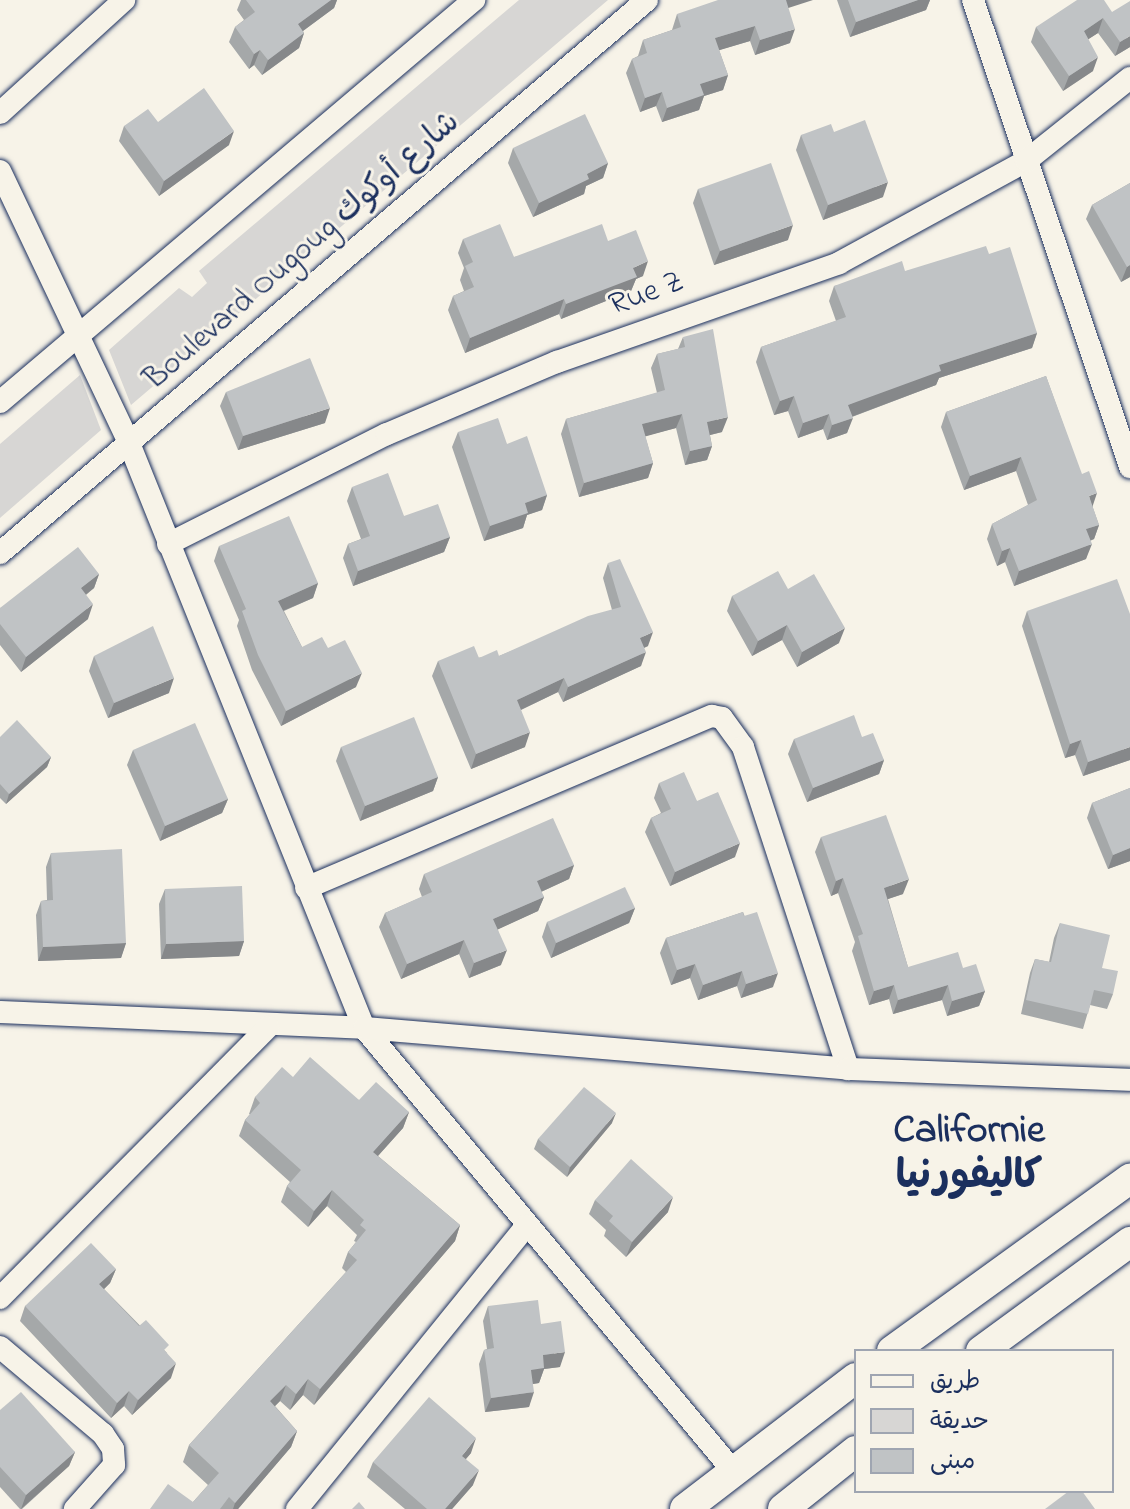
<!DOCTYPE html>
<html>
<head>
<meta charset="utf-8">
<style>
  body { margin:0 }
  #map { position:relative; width:1130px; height:1509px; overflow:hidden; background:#f7f3e8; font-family:"Indie Flower","Playpen Sans Arabic",sans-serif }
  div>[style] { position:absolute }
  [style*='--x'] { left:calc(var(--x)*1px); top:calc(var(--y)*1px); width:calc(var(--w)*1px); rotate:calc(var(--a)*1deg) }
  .green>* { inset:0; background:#d7d6d4 }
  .roads { filter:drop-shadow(0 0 2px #1b2f5e) drop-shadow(0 0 2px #1b2f5e) }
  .street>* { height:22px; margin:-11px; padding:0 11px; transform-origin:11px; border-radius:11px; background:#f7f3e8 }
  .secondary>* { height:30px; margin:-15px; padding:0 15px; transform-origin:15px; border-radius:15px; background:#f7f3e8 }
  .wall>* { inset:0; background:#a5a8a9 }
  .shaded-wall>* { inset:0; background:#86888a }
  .building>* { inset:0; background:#c0c3c5 }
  span { translate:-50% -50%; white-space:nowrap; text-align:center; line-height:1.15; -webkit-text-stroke:6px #f7f3e8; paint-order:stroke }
  .street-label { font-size:32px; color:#1b2f5e }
  .district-label { font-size:40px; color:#1b2f5e; font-weight:700 }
  .legend { position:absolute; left:854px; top:1349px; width:260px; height:144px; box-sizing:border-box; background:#f7f3e8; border:2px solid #9fa5b1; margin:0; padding:10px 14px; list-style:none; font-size:24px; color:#1b2f5e }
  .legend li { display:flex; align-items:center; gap:16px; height:40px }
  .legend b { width:40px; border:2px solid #9fa5b1 }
</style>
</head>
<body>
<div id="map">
  <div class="green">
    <i style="clip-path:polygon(519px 0,608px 0,131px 405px,109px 350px,179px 288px,192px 297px,207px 283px,199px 271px)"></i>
    <i style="clip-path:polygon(80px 375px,101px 430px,0 518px,0 444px)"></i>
  </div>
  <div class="roads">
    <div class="street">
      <i style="--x:973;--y:0;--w:493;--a:71.4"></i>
      <i style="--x:0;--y:113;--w:168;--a:-42.3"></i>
      <i style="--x:0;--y:171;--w:301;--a:64.6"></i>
      <i style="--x:129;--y:443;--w:630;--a:68.11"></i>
      <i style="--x:364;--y:1028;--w:578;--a:50.19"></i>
      <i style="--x:0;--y:402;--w:622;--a:-40.3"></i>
      <i style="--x:168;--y:544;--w:245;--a:-26.7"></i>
      <i style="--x:387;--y:434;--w:185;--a:-23"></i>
      <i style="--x:557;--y:362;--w:299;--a:-19.3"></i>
      <i style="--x:839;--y:263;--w:213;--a:-28.6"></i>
      <i style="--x:1026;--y:161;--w:133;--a:-38.6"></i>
      <i style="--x:0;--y:553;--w:851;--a:-40.52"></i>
      <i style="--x:306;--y:888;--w:441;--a:-23"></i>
      <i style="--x:712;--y:716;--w:10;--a:11"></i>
      <i style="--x:722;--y:718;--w:36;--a:54"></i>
      <i style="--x:743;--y:747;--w:339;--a:71.9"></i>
      <i style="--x:0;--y:1012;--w:364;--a:2.5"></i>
      <i style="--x:364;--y:1028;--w:486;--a:4.8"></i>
      <i style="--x:848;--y:1069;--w:282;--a:2.2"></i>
      <i style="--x:0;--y:1298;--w:381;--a:-45.3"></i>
      <i style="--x:0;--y:1347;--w:135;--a:40.2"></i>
      <i style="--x:103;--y:1434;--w:18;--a:56"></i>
      <i style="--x:113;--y:1449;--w:16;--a:86"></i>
      <i style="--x:114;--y:1465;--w:59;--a:131.6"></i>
      <i style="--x:297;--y:1509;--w:364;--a:-51"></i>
    </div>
    <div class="secondary">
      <i style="--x:892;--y:1351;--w:294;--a:-35.9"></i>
      <i style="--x:981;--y:1351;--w:185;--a:-36.2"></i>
      <i style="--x:685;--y:1509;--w:215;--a:-37.5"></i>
      <i style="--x:783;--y:1509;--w:93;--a:-38.5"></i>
    </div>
  </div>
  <div class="wall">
    <i style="clip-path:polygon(241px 0,337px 0,334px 8px,303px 31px,304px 33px,299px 48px,262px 75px,254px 65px,249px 69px,229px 42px,235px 27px,244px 20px,237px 10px)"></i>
    <i style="clip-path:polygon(837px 0,930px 0,926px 10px,850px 37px)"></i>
    <i style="clip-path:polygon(788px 8px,790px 43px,755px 55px,750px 41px,719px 50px,728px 75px,723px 90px,704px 96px,699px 110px,662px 122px,656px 106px,640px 112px,626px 73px,632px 59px,638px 56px,643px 40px,672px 30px,677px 14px)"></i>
    <i style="clip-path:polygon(1112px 12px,1130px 47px,1115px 56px,1098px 33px,1088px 39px,1093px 71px,1063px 91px,1031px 42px,1036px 27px)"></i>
    <i style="clip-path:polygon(158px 122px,229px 145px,159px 196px,119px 141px,124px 126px)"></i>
    <i style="clip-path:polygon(834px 132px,883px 197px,823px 220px,796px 150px,801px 135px)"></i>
    <i style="clip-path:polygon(513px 148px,608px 163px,603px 178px,586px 186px,584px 194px,533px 217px,508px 163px)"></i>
    <i style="clip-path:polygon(1130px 183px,1130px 277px,1121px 282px,1086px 219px,1092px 205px)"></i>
    <i style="clip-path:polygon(698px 189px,788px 240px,714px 265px,693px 203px)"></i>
    <i style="clip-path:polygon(463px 239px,514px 257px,608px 241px,643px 276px,636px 279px,631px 291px,561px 319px,559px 314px,465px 353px,448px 310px,453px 296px,464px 291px,460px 280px,464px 268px,458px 253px)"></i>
    <i style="clip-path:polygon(989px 254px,1037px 333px,1032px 348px,939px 378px,936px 385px,852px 417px,847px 433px,827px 440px,823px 429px,798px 438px,788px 411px,774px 415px,756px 362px,761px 347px,836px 321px,829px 301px,834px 286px)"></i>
    <i style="clip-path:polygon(683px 337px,722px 432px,710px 435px,712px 446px,707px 460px,685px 465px,676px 428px,645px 436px,653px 463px,648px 478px,579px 497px,561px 434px,566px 419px,657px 393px,651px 368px,657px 354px,678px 349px)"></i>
    <i style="clip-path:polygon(1046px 376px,1099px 525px,1094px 539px,1090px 541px,1086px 559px,1014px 586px,1005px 562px,997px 566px,987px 539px,992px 524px,1028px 505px,1016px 471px,964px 490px,941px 427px,946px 412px)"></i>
    <i style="clip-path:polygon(226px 392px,325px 423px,238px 450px,220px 406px)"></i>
    <i style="clip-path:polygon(458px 432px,507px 444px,547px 495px,542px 510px,527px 515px,523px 528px,484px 541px,452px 447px)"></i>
    <i style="clip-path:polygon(352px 487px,404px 516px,450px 537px,444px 552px,353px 586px,343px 558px,348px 544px,361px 539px,347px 501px)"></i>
    <i style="clip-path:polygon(219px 546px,318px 583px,313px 598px,284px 611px,302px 647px,328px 648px,356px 687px,281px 726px,252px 670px,237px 626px,239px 620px,214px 561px)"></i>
    <i style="clip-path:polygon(608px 563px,648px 646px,644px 648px,641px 666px,563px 702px,558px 692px,521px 710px,525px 747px,471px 769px,432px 676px,438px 661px,499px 656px,612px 610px,603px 578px)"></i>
    <i style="clip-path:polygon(99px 574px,94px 588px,86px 595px,88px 619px,21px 672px,0 645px,0 608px)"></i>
    <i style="clip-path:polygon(788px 589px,839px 643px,797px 667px,782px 640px,752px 656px,727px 611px,732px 596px)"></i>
    <i style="clip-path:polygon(1027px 611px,1130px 760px,1083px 776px,1075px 755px,1065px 758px,1022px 626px)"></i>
    <i style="clip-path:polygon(94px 656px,169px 693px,108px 718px,89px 671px)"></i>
    <i style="clip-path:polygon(0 737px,51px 757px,47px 767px,6px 804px,0 798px)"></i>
    <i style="clip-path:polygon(862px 737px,884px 760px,879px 774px,807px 802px,788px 754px,794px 739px)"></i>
    <i style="clip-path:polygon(341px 747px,438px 777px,433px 791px,360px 821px,336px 761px)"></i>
    <i style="clip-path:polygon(133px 750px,228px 799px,222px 813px,160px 841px,127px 765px)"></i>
    <i style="clip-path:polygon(659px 783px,697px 801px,735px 857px,670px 886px,645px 832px,651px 818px,661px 813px,654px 798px)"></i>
    <i style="clip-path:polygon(1130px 788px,1130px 861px,1108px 869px,1087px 818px,1092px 803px)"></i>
    <i style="clip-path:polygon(821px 837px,903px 894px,888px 899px,908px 967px,963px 968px,985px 991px,979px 1006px,947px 1016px,942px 1000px,893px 1014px,889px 999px,869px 1005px,852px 951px,855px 942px,838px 893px,831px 896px,815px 852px)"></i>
    <i style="clip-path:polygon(51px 853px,126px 943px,121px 958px,38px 961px,36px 915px,41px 901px,47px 900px,46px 867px)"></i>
    <i style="clip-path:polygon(574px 865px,569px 879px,541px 892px,544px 897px,538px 911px,498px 929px,501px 965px,469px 978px,459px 954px,401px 979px,379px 927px,385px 913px,422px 897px,419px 889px,424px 874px)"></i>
    <i style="clip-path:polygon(165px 889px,244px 941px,239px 956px,161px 959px,159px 904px)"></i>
    <i style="clip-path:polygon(635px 908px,629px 923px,551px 958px,542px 937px,547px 922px)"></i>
    <i style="clip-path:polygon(743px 912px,773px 987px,741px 998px,737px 986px,698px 1000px,690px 978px,671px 985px,660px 953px,666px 938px)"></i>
    <i style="clip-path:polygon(1060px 923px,1113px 994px,1107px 1009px,1090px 1005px,1083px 1029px,1021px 1014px,1030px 973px,1035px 959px,1049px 962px,1054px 938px)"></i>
    <i style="clip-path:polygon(293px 1077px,359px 1100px,409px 1112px,403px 1128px,378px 1156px,460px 1225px,455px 1241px,314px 1405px,303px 1395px,290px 1410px,280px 1401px,275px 1406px,297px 1431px,291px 1447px,238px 1509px,150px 1509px,193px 1502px,208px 1485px,183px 1462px,189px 1445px,346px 1272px,342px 1268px,348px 1252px,356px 1242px,354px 1241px,357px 1235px,327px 1206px,308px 1227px,281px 1202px,287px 1186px,290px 1182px,239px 1136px,245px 1120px,250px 1114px,249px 1114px,255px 1097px)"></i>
    <i style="clip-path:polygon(612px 1123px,567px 1177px,534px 1149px,538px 1139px)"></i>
    <i style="clip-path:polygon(595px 1200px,668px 1212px,626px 1257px,604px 1236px,606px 1230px,589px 1214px)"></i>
    <i style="clip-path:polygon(116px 1269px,110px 1283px,104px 1289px,167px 1353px,171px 1378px,132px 1415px,124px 1406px,111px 1418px,20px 1321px,25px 1306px)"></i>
    <i style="clip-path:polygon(488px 1306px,541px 1324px,560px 1367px,544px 1369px,539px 1383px,533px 1384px,529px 1407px,485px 1412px,479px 1364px,484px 1350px,487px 1349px,483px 1321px)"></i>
    <i style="clip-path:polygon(0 1410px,75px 1452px,69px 1466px,22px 1509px,20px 1509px,0 1487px)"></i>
    <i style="clip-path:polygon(471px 1453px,466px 1459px,473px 1485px,452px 1509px,405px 1509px,367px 1477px,373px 1462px)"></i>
  </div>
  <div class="shaded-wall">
    <i style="clip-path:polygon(331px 0,337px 0,334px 8px,292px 39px,298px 24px)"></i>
    <i style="clip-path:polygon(783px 0,813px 0,779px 11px)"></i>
    <i style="clip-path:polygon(918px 0,930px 0,926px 10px,850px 37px,856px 22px)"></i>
    <i style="clip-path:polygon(1103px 18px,1098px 33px,1078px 46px,1084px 31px)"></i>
    <i style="clip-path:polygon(755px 26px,750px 41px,710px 53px,715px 38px)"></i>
    <i style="clip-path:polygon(795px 29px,790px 43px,755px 55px,760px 40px)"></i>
    <i style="clip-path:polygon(304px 33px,299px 48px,262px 75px,268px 60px)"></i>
    <i style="clip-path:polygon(1130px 36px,1130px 47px,1115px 56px,1120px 42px)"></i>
    <i style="clip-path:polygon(260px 50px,254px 65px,249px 69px,254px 54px)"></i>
    <i style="clip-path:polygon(1098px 57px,1093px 71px,1063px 91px,1069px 76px)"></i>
    <i style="clip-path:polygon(728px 75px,723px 90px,704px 96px,699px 110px,662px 122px,667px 108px,700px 84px)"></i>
    <i style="clip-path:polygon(662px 92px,656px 106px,640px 112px,645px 98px)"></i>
    <i style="clip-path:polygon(234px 131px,229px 145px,159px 196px,164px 181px)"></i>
    <i style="clip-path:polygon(608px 163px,603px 178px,586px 186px,584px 194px,533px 217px,539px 203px,587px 174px)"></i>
    <i style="clip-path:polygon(888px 182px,883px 197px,823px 220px,828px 205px)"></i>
    <i style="clip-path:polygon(793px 225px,788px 240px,714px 265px,720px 251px)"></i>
    <i style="clip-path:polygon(648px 261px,643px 276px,636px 279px,631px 291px,561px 319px,566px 304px,633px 268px)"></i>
    <i style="clip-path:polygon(1130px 265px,1130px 277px,1121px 282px,1127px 267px)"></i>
    <i style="clip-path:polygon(564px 299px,559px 314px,465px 353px,470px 338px)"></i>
    <i style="clip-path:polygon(1037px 333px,1032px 348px,939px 378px,936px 385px,843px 420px,848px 405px,939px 365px)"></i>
    <i style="clip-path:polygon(794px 396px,788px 411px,774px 415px,780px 401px)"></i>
    <i style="clip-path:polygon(330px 408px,325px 423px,238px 450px,243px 436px)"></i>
    <i style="clip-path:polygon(682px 414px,676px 428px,636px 439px,642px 424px)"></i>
    <i style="clip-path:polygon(829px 414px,823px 429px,798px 438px,803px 423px)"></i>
    <i style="clip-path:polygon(728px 417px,722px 432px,702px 437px,707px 422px)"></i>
    <i style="clip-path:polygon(853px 418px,847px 433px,827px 440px,832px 425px)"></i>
    <i style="clip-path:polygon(712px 446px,707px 460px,685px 465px,690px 451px)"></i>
    <i style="clip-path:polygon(1021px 457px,1016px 471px,964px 490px,970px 476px)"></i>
    <i style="clip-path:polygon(653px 463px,648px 478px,579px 497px,584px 483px)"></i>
    <i style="clip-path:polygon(1097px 493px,1092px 508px,1089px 496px)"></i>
    <i style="clip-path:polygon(547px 495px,542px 510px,527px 515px,523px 528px,484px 541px,490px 526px,525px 503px)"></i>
    <i style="clip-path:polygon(1099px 525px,1094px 539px,1081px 544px,1086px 529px)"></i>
    <i style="clip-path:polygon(450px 537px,444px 552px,353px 586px,358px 571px)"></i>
    <i style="clip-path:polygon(1092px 544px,1086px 559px,1014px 586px,1019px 571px)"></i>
    <i style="clip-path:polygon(1010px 548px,1005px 562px,997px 566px,1002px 551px)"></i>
    <i style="clip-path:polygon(99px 574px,94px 588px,75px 603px,81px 588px)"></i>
    <i style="clip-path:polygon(318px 583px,313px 598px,273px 615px,278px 601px)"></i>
    <i style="clip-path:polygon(93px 604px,88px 619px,21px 672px,26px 657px)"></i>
    <i style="clip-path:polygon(787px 625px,782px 640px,752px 656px,758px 641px)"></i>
    <i style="clip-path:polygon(845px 628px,839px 643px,797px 667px,802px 652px)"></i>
    <i style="clip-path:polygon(653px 632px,648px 646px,634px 652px,640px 638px)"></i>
    <i style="clip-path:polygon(646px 652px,641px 666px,563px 702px,568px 687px)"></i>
    <i style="clip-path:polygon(362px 673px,356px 687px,281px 726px,286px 711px)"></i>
    <i style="clip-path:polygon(174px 678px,169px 693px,108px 718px,114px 703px)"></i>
    <i style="clip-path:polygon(564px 678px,558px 692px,512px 714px,517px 700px)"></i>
    <i style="clip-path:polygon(530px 732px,525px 747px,471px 769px,476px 754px)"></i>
    <i style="clip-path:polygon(1081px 740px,1075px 755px,1065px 758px,1070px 744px)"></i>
    <i style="clip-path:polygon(1130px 747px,1130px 760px,1083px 776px,1088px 762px)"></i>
    <i style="clip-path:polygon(51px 757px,47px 767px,6px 804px,9px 794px)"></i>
    <i style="clip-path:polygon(884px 760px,879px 774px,807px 802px,813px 788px)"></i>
    <i style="clip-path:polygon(438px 777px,433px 791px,360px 821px,365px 806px)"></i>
    <i style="clip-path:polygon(228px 799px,222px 813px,160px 841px,165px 826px)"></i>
    <i style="clip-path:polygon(740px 843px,735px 857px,670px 886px,675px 872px)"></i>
    <i style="clip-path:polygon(1130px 848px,1130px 861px,1108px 869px,1113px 855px)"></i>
    <i style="clip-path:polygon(574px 865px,569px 879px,532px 896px,537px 881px)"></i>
    <i style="clip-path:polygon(843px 878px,838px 893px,831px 896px,836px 881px)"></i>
    <i style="clip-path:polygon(909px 879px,903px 894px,879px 902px,884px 888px)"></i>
    <i style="clip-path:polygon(544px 897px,538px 911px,488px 934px,493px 919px)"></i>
    <i style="clip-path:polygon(635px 908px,629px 923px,551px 958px,556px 943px)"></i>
    <i style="clip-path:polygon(464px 940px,459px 954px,401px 979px,407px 964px)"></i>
    <i style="clip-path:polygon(244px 941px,239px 956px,161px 959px,166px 944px)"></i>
    <i style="clip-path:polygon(126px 943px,121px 958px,38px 961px,43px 947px)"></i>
    <i style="clip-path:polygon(507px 950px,501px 965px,469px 978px,474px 963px)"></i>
    <i style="clip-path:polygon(695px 964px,690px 978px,671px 985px,677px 970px)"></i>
    <i style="clip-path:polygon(742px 971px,737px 986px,698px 1000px,703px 985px)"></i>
    <i style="clip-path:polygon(778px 973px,773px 987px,741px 998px,746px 984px)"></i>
    <i style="clip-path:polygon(894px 985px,889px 999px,869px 1005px,874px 991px)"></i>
    <i style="clip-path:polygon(948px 985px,942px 1000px,893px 1014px,898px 1000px)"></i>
    <i style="clip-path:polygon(985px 991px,979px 1006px,947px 1016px,952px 1001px)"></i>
    <i style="clip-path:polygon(409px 1112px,403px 1128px,367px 1168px,373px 1152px)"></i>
    <i style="clip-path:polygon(616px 1113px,612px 1123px,567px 1177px,570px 1167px)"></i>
    <i style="clip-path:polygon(332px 1190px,327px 1206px,308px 1227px,314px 1211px)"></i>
    <i style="clip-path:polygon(673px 1197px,668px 1212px,626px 1257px,632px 1242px)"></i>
    <i style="clip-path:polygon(460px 1225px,455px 1241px,314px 1405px,320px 1389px)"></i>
    <i style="clip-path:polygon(116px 1269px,110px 1283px,94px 1299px,99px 1284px)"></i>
    <i style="clip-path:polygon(565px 1352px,560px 1367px,544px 1369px,539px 1383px,526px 1385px,531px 1370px,543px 1355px)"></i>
    <i style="clip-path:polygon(176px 1363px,171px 1378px,132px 1415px,138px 1400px)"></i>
    <i style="clip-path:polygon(308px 1379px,303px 1395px,290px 1410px,296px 1394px)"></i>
    <i style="clip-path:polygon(286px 1385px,280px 1401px,264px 1417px,270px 1401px)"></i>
    <i style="clip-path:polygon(129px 1391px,124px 1406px,111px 1418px,117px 1403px)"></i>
    <i style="clip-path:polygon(534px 1392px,529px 1407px,485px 1412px,491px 1398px)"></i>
    <i style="clip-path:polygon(297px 1431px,291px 1447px,238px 1509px,233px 1509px,235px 1503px)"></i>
    <i style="clip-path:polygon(476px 1438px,471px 1453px,456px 1470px,462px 1456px)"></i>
    <i style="clip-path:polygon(75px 1452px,69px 1466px,21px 1509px,26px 1495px)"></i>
    <i style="clip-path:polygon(479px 1470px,473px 1485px,452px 1509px,445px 1509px)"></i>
  </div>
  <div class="building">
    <i style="clip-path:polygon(246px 0,331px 0,298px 24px,304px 33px,268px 60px,260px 50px,254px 54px,235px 27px,255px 12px)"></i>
    <i style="clip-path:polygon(718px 0,786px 0,795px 29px,760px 40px,755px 26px,715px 38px,728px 75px,700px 84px,704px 95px,667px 108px,662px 92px,645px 98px,632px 59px,647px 53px,643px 40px,681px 27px,677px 14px)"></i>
    <i style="clip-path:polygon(848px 0,918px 0,856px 22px)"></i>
    <i style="clip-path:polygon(1077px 0,1104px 0,1112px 12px,1130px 1px,1130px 36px,1120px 42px,1103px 18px,1084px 31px,1098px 57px,1069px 76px,1036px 27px)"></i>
    <i style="clip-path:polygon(204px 88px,234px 131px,164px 181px,124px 126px,148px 109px,158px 122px)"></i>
    <i style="clip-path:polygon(585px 114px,608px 163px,587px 174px,589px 179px,539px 203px,513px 148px)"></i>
    <i style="clip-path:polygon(865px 120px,888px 182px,828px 205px,801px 135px,831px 124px,834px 132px)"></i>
    <i style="clip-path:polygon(771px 163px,793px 225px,720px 251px,698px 189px)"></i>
    <i style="clip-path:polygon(1130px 183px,1130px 265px,1127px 267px,1092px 205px)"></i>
    <i style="clip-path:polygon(500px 224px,514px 257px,602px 224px,608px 241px,636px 230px,648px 261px,633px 268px,637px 277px,566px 304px,564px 299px,470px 338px,453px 296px,474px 287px,465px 266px,473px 262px,463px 239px)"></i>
    <i style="clip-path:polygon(986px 246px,989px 254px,1010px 247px,1037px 333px,939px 365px,941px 371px,848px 405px,853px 418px,832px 425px,829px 414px,803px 423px,794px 396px,780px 401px,761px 347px,846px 317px,834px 286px,902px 261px,905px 271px)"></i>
    <i style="clip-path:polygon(713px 329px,728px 417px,707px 422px,712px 446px,690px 451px,682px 414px,642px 424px,653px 463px,584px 483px,566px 419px,665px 390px,657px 354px,685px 347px,683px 337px)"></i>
    <i style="clip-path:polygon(310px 358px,330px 408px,243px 436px,226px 392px)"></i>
    <i style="clip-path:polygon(1046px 376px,1082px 474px,1089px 471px,1097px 493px,1089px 496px,1099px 525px,1086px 529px,1092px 544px,1019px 571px,1010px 548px,1002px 551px,992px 524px,1037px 500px,1021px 457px,970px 476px,946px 412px)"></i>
    <i style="clip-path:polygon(498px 418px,507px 444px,527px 436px,547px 495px,525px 503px,528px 513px,490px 526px,458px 432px)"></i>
    <i style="clip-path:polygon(388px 473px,404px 516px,438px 504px,450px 537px,358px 571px,348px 544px,370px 536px,352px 487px)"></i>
    <i style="clip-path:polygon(289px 516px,318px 583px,278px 601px,302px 647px,322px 637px,328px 648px,345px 640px,362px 673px,286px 711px,258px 655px,242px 611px,246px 609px,219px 546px)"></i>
    <i style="clip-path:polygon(78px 547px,99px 574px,81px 588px,93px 604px,26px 657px,0 624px,0 608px)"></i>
    <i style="clip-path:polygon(620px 559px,653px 632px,640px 638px,646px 652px,568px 687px,564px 678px,517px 700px,530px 732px,476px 754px,438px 661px,474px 646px,479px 658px,497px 650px,499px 656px,588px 616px,621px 607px,608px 563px)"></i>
    <i style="clip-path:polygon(778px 571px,788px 589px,814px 574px,845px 628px,802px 652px,787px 625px,758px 641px,732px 596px)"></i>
    <i style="clip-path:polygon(1117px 579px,1130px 614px,1130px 747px,1088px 762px,1081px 740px,1070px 744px,1027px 611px)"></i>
    <i style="clip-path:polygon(153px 626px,174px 678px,114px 703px,94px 656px)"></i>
    <i style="clip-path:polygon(854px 715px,862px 737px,873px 733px,884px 760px,813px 788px,794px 739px)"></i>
    <i style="clip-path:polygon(414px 717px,438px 777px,365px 806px,341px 747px)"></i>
    <i style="clip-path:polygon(17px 720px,51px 757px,9px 794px,0 784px,0 737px)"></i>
    <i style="clip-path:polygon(195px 723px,228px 799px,165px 826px,133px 750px)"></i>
    <i style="clip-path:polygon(684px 772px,697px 801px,718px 792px,740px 843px,675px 872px,651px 818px,671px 809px,659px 783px)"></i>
    <i style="clip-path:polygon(1130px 788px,1130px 848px,1113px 855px,1092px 803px)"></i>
    <i style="clip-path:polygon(886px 815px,909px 879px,884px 888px,908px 967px,958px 952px,963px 968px,976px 964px,985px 991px,952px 1001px,948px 985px,898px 1000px,894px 985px,874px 991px,858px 936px,863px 934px,843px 878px,836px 881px,821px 837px)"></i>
    <i style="clip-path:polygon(553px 818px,574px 865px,537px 881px,544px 897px,493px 919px,507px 950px,474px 963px,464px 940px,407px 964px,385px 913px,432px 892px,424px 874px)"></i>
    <i style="clip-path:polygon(122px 849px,126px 943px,43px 947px,41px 901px,53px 900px,51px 853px)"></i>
    <i style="clip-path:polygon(242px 886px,244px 941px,166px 944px,165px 889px)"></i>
    <i style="clip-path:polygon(625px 887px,635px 908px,556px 943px,547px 922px)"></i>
    <i style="clip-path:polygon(743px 912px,744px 916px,757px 912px,778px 973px,746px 984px,742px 971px,703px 985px,695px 964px,677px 970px,666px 938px)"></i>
    <i style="clip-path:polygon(1060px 923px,1110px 935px,1102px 968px,1118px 971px,1113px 994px,1094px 990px,1088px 1014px,1026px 1000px,1035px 959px,1051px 962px)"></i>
    <i style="clip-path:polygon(310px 1057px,359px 1100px,376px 1082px,409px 1112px,373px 1152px,460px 1225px,320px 1389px,308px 1379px,296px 1394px,286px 1385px,270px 1401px,297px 1431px,235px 1503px,229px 1497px,220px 1509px,150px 1509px,168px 1484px,193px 1502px,219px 1473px,189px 1445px,357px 1260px,348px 1252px,366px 1230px,360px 1225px,364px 1220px,332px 1190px,314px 1211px,287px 1186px,301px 1170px,245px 1120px,260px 1103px,255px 1097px,282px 1067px,293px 1077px)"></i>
    <i style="clip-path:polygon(584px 1087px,616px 1113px,570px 1167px,538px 1139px)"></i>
    <i style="clip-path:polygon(631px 1159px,673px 1197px,632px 1242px,609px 1221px,613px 1216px,595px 1200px)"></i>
    <i style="clip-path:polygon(91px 1243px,116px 1269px,99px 1284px,139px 1326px,146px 1320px,169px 1345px,164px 1350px,176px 1363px,138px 1400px,129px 1391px,117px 1403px,25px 1306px)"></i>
    <i style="clip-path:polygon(538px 1300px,541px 1324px,561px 1321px,565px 1352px,543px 1355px,544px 1368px,531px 1370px,534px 1392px,491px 1398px,484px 1350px,494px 1348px,488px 1306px)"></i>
    <i style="clip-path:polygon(21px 1392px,75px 1452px,26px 1495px,0 1467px,0 1410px)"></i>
    <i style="clip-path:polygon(429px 1397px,476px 1438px,462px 1456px,479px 1470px,445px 1509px,427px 1509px,373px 1462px)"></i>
    <i style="clip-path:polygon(1069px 1491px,1082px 1491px,1095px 1509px,1045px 1509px)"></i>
    <i style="clip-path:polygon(359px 1502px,365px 1509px,352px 1509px)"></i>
  </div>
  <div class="street-label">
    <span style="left:303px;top:252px;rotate:-41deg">Boulevard Ougoug شارع أوكوك</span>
    <span style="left:647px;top:295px;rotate:-20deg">Rue Z</span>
  </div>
  <div class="district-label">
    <span style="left:969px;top:1155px">Californie<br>كاليفورنيا</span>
  </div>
  <ul class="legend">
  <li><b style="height:10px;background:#f7f3e8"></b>طريق</li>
  <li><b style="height:22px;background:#d7d6d4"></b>حديقة</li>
  <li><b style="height:22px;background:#c0c3c5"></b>مبنى</li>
  </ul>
</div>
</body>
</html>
